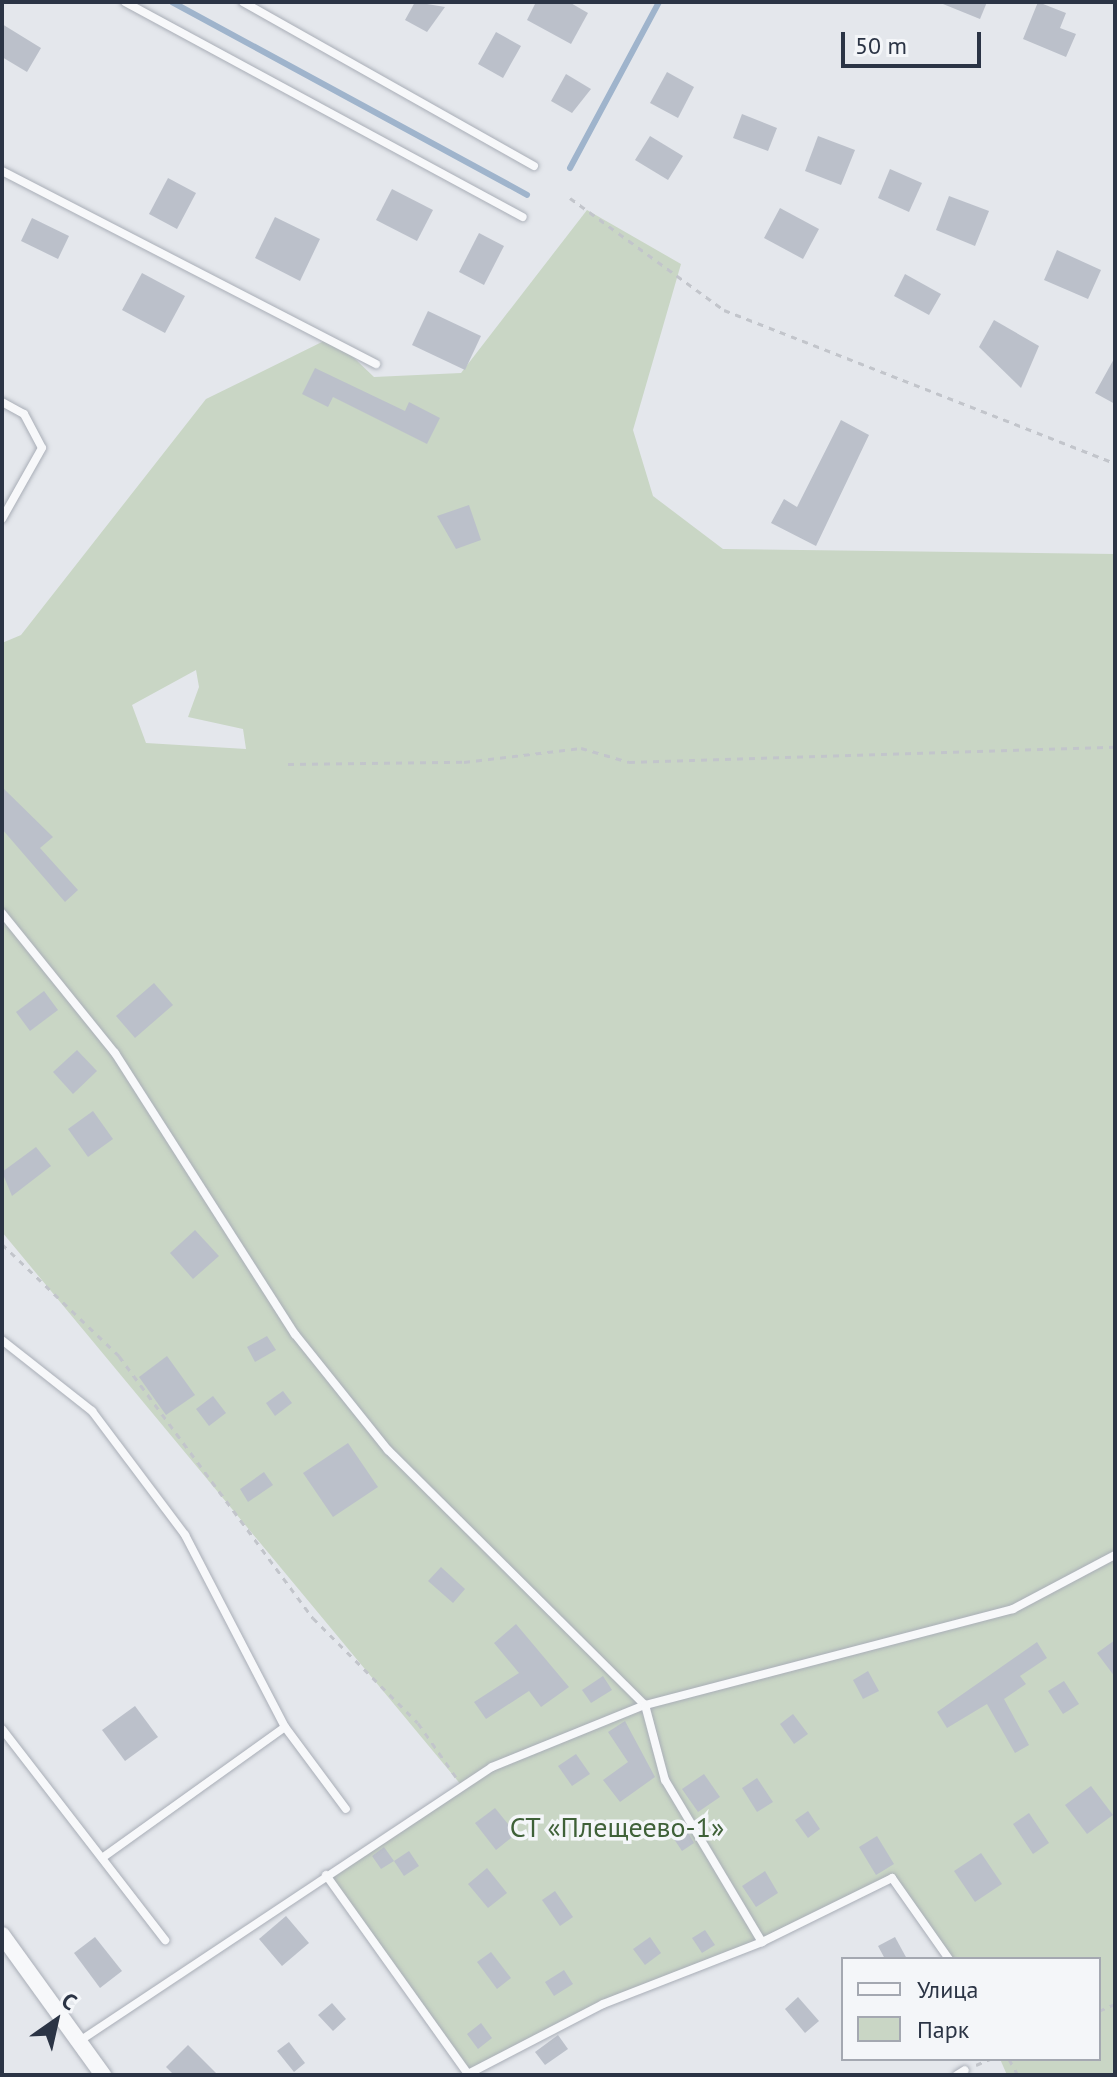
<!DOCTYPE html>
<html>
<head>
<meta charset="utf-8">
<style>
  body { margin:0 }
  #map { position:relative; width:1117px; height:2077px; overflow:hidden; background:#e4e7ec; font-family:"PT Sans",sans-serif }
  div>[style] { position:absolute }
  [style*='--x'] { left:calc(var(--x)*1px); top:calc(var(--y)*1px); width:calc(var(--w)*1px); rotate:calc(var(--a)*1deg) }
  .green>* { inset:0; background:#c9d6c5 }
  .stream>* { height:6px; margin:-3px; padding:0 3px; transform-origin:3px; border-radius:3px; background:#9fb4cc }
  .building>* { inset:0; background:#bbc0ca }
  .path>* { height:3px; margin-top:-1.5px; transform-origin:0; background:repeating-linear-gradient(90deg,#c2c5cb 0 6px,transparent 0 12px) }
  .roads { filter:drop-shadow(0 0 2px #a9aeb7) drop-shadow(0 0 2px #a9aeb7) }
  .service>* { height:8px; margin:-4px; padding:0 4px; transform-origin:4px; border-radius:4px; background:#f7f8fa }
  .minor>* { height:16px; margin:-8px; padding:0 8px; transform-origin:8px; border-radius:8px; background:#f7f8fa }
  span { translate:-50% -50%; white-space:nowrap; text-align:center; line-height:1.15; -webkit-text-stroke:7px #f4f6f9; paint-order:stroke }
  .park-label { font-size:28px; color:#3f6138 }
  .frame { position:absolute; inset:0; border:4px solid #2b3445; pointer-events:none }
  .legend { position:absolute; left:841px; top:1957px; width:260px; height:104px; box-sizing:border-box; background:#f4f6f9; border:2px solid #a4a8b1; margin:0; padding:10px 14px; list-style:none; font-size:24px; color:#2b3445 }
  .legend li { display:flex; align-items:center; gap:16px; height:40px }
  .legend b { width:40px; border:2px solid #a4a8b1 }
  .north { position:absolute; left:16px; top:1981px; width:80px; height:80px; -webkit-text-stroke:6px #f4f6f9; paint-order:stroke; rotate:34deg; font-size:22px; font-weight:700; line-height:32px; text-align:center; color:#2b3445 }
  .north::after { content:''; display:block; margin:auto; width:28px; height:36px; background:#2b3445; clip-path:polygon(50% 0,100% 100%,50% 72%,0 100%) }
  .scale { position:absolute; left:841px; top:32px; width:140px; height:36px; box-sizing:border-box; border:4px solid #2b3445; border-top:0; padding-left:10px; font-size:24px; line-height:28px; white-space:nowrap; color:#2b3445; -webkit-text-stroke:6px #f4f6f9; paint-order:stroke }
</style>
</head>
<body>
<div id="map">
  <div class="green">
    <i style="clip-path:polygon(evenodd,587px 210px,681px 264px,633px 430px,653px 496px,723px 549px,1115px 554px,1115px 2075px,1007px 2075px,1000px 2059px,1099px 2059px,1099px 1959px,949px 1959px,892px 1878px,762px 1942px,602px 2004px,468px 2074px,326px 1875px,462px 1786px,2px 1232px,2px 643px,21px 635px,206px 399px,332px 337px,374px 377px,461px 373px,587px 210px,196px 670px,199px 687px,188px 717px,243px 729px,246px 749px,146px 743px,132px 705px,196px 670px)"></i>
  </div>
  <div class="stream">
    <i style="--x:172;--y:2;--w:404;--a:28.5"></i>
    <i style="--x:570;--y:168;--w:188;--a:-61.8"></i>
  </div>
  <div class="building">
    <i style="clip-path:polygon(415px 2px,445px 7px,427px 32px,405px 20px)"></i>
    <i style="clip-path:polygon(536px 2px,569px 2px,588px 13px,571px 44px,527px 20px)"></i>
    <i style="clip-path:polygon(938px 2px,987px 2px,980px 19px)"></i>
    <i style="clip-path:polygon(1038px 2px,1066px 13px,1060px 28px,1076px 34px,1066px 57px,1023px 39px)"></i>
    <i style="clip-path:polygon(2px 24px,41px 48px,27px 72px,2px 57px)"></i>
    <i style="clip-path:polygon(496px 32px,521px 46px,503px 78px,478px 64px)"></i>
    <i style="clip-path:polygon(667px 72px,694px 87px,678px 118px,650px 103px)"></i>
    <i style="clip-path:polygon(566px 74px,591px 89px,572px 113px,551px 101px)"></i>
    <i style="clip-path:polygon(742px 114px,777px 128px,768px 151px,733px 138px)"></i>
    <i style="clip-path:polygon(650px 136px,683px 156px,668px 180px,635px 160px)"></i>
    <i style="clip-path:polygon(818px 136px,855px 150px,841px 185px,805px 171px)"></i>
    <i style="clip-path:polygon(890px 169px,922px 183px,909px 212px,878px 198px)"></i>
    <i style="clip-path:polygon(168px 178px,196px 193px,177px 229px,149px 214px)"></i>
    <i style="clip-path:polygon(392px 189px,433px 210px,417px 241px,376px 220px)"></i>
    <i style="clip-path:polygon(949px 196px,989px 211px,975px 246px,936px 230px)"></i>
    <i style="clip-path:polygon(780px 208px,819px 229px,803px 259px,764px 238px)"></i>
    <i style="clip-path:polygon(275px 217px,320px 239px,300px 281px,255px 258px)"></i>
    <i style="clip-path:polygon(32px 218px,69px 236px,58px 259px,21px 241px)"></i>
    <i style="clip-path:polygon(479px 233px,504px 246px,484px 285px,459px 272px)"></i>
    <i style="clip-path:polygon(1057px 250px,1101px 270px,1088px 299px,1044px 280px)"></i>
    <i style="clip-path:polygon(142px 273px,185px 296px,165px 333px,122px 310px)"></i>
    <i style="clip-path:polygon(905px 274px,941px 294px,929px 315px,894px 296px)"></i>
    <i style="clip-path:polygon(428px 311px,481px 336px,465px 370px,412px 345px)"></i>
    <i style="clip-path:polygon(994px 320px,1039px 346px,1021px 388px,979px 347px)"></i>
    <i style="clip-path:polygon(1115px 357px,1115px 404px,1095px 393px)"></i>
    <i style="clip-path:polygon(315px 368px,405px 411px,409px 402px,440px 418px,427px 444px,333px 397px,328px 407px,302px 394px)"></i>
    <i style="clip-path:polygon(841px 420px,869px 435px,816px 546px,771px 523px,784px 499px,797px 507px)"></i>
    <i style="clip-path:polygon(469px 505px,481px 540px,456px 549px,437px 516px)"></i>
    <i style="clip-path:polygon(2px 787px,53px 837px,40px 848px,78px 890px,65px 902px,2px 829px)"></i>
    <i style="clip-path:polygon(154px 983px,173px 1005px,135px 1038px,116px 1016px)"></i>
    <i style="clip-path:polygon(44px 991px,58px 1010px,30px 1031px,16px 1012px)"></i>
    <i style="clip-path:polygon(77px 1050px,97px 1071px,73px 1094px,53px 1072px)"></i>
    <i style="clip-path:polygon(93px 1111px,113px 1139px,88px 1157px,68px 1129px)"></i>
    <i style="clip-path:polygon(36px 1147px,51px 1166px,12px 1196px,2px 1172px)"></i>
    <i style="clip-path:polygon(195px 1230px,219px 1256px,193px 1279px,170px 1253px)"></i>
    <i style="clip-path:polygon(267px 1336px,276px 1350px,255px 1362px,247px 1347px)"></i>
    <i style="clip-path:polygon(167px 1356px,195px 1395px,166px 1415px,139px 1377px)"></i>
    <i style="clip-path:polygon(283px 1391px,292px 1403px,275px 1416px,266px 1403px)"></i>
    <i style="clip-path:polygon(213px 1396px,226px 1413px,209px 1426px,196px 1409px)"></i>
    <i style="clip-path:polygon(348px 1443px,378px 1487px,333px 1517px,303px 1473px)"></i>
    <i style="clip-path:polygon(264px 1472px,273px 1485px,248px 1502px,240px 1489px)"></i>
    <i style="clip-path:polygon(441px 1567px,465px 1589px,453px 1603px,428px 1581px)"></i>
    <i style="clip-path:polygon(516px 1624px,569px 1687px,541px 1707px,529px 1691px,486px 1719px,474px 1702px,519px 1673px,494px 1643px)"></i>
    <i style="clip-path:polygon(1115px 1640px,1115px 1677px,1097px 1653px)"></i>
    <i style="clip-path:polygon(1037px 1642px,1047px 1658px,1020px 1676px,1026px 1684px,1004px 1699px,1029px 1745px,1015px 1753px,987px 1704px,947px 1728px,937px 1712px)"></i>
    <i style="clip-path:polygon(868px 1671px,879px 1691px,863px 1699px,853px 1680px)"></i>
    <i style="clip-path:polygon(603px 1676px,612px 1690px,591px 1703px,582px 1690px)"></i>
    <i style="clip-path:polygon(1064px 1681px,1079px 1704px,1063px 1714px,1048px 1691px)"></i>
    <i style="clip-path:polygon(135px 1706px,158px 1737px,125px 1761px,102px 1730px)"></i>
    <i style="clip-path:polygon(793px 1714px,808px 1734px,794px 1744px,780px 1724px)"></i>
    <i style="clip-path:polygon(625px 1721px,655px 1777px,620px 1802px,603px 1780px,628px 1762px,608px 1732px)"></i>
    <i style="clip-path:polygon(576px 1754px,590px 1774px,572px 1786px,558px 1766px)"></i>
    <i style="clip-path:polygon(704px 1774px,720px 1797px,698px 1812px,682px 1789px)"></i>
    <i style="clip-path:polygon(757px 1778px,773px 1802px,757px 1812px,742px 1788px)"></i>
    <i style="clip-path:polygon(1091px 1786px,1113px 1815px,1087px 1834px,1065px 1805px)"></i>
    <i style="clip-path:polygon(495px 1808px,516px 1834px,496px 1850px,475px 1823px)"></i>
    <i style="clip-path:polygon(808px 1811px,820px 1829px,808px 1838px,795px 1820px)"></i>
    <i style="clip-path:polygon(1029px 1813px,1049px 1843px,1033px 1854px,1013px 1824px)"></i>
    <i style="clip-path:polygon(683px 1824px,694px 1843px,682px 1851px,670px 1833px)"></i>
    <i style="clip-path:polygon(877px 1836px,894px 1864px,876px 1875px,859px 1847px)"></i>
    <i style="clip-path:polygon(384px 1847px,394px 1861px,381px 1869px,372px 1856px)"></i>
    <i style="clip-path:polygon(409px 1851px,419px 1866px,404px 1876px,394px 1861px)"></i>
    <i style="clip-path:polygon(981px 1853px,1002px 1884px,975px 1902px,954px 1871px)"></i>
    <i style="clip-path:polygon(487px 1868px,507px 1893px,488px 1908px,468px 1884px)"></i>
    <i style="clip-path:polygon(765px 1871px,778px 1893px,756px 1907px,742px 1886px)"></i>
    <i style="clip-path:polygon(555px 1891px,573px 1917px,560px 1926px,542px 1900px)"></i>
    <i style="clip-path:polygon(286px 1916px,309px 1943px,282px 1966px,259px 1939px)"></i>
    <i style="clip-path:polygon(705px 1930px,715px 1945px,702px 1953px,692px 1938px)"></i>
    <i style="clip-path:polygon(95px 1937px,122px 1971px,100px 1988px,74px 1953px)"></i>
    <i style="clip-path:polygon(650px 1937px,661px 1953px,645px 1965px,633px 1949px)"></i>
    <i style="clip-path:polygon(895px 1937px,907px 1959px,885px 1959px,878px 1946px)"></i>
    <i style="clip-path:polygon(491px 1952px,511px 1978px,497px 1989px,477px 1962px)"></i>
    <i style="clip-path:polygon(564px 1970px,573px 1984px,554px 1996px,545px 1982px)"></i>
    <i style="clip-path:polygon(798px 1997px,819px 2021px,805px 2033px,785px 2009px)"></i>
    <i style="clip-path:polygon(332px 2003px,346px 2019px,333px 2031px,318px 2015px)"></i>
    <i style="clip-path:polygon(481px 2023px,492px 2038px,478px 2049px,467px 2034px)"></i>
    <i style="clip-path:polygon(558px 2035px,568px 2049px,545px 2065px,535px 2052px)"></i>
    <i style="clip-path:polygon(289px 2042px,305px 2063px,294px 2072px,277px 2051px)"></i>
    <i style="clip-path:polygon(188px 2045px,218px 2075px,174px 2075px,166px 2067px)"></i>
  </div>
  <div class="path">
    <i style="--x:570;--y:198;--w:190;--a:36"></i>
    <i style="--x:724;--y:310;--w:420;--a:21.4"></i>
    <i style="--x:288;--y:764;--w:176;--a:-0.7"></i>
    <i style="--x:464;--y:762;--w:118;--a:-6.8"></i>
    <i style="--x:581;--y:748;--w:50;--a:16.3"></i>
    <i style="--x:629;--y:762;--w:486;--a:-1.8"></i>
    <i style="--x:2;--y:1244;--w:162;--a:43.7"></i>
    <i style="--x:119;--y:1356;--w:326;--a:53.5"></i>
    <i style="--x:313;--y:1618;--w:148;--a:45"></i>
    <i style="--x:418;--y:1723;--w:66;--a:54.9"></i>
    <i style="--x:1099;--y:2011;--w:17;--a:-24"></i>
    <i style="--x:1009;--y:2059;--w:18;--a:61"></i>
    <i style="--x:976;--y:2065;--w:15;--a:-23"></i>
  </div>
  <div class="roads">
    <div class="service">
      <i style="--x:125;--y:2;--w:452;--a:28.4"></i>
      <i style="--x:243;--y:2;--w:334;--a:29.4"></i>
      <i style="--x:2;--y:171;--w:421;--a:27.3"></i>
      <i style="--x:2;--y:402;--w:25;--a:29"></i>
      <i style="--x:24;--y:414;--w:38;--a:62"></i>
      <i style="--x:42;--y:448;--w:81;--a:119.4"></i>
      <i style="--x:2;--y:913;--w:180;--a:51.1"></i>
      <i style="--x:115;--y:1053;--w:334;--a:57.4"></i>
      <i style="--x:295;--y:1334;--w:149;--a:51.3"></i>
      <i style="--x:388;--y:1450;--w:362;--a:44.8"></i>
      <i style="--x:645;--y:1705;--w:78;--a:75.1"></i>
      <i style="--x:665;--y:1780;--w:189;--a:59.1"></i>
      <i style="--x:2;--y:1340;--w:115;--a:38.3"></i>
      <i style="--x:92;--y:1411;--w:155;--a:53.1"></i>
      <i style="--x:185;--y:1535;--w:216;--a:62.5"></i>
      <i style="--x:285;--y:1727;--w:225;--a:144.4"></i>
      <i style="--x:285;--y:1727;--w:102;--a:53.4"></i>
      <i style="--x:2;--y:1729;--w:267;--a:52.3"></i>
      <i style="--x:326;--y:1875;--w:244;--a:54.5"></i>
      <i style="--x:468;--y:2074;--w:152;--a:-27.4"></i>
      <i style="--x:603;--y:2004;--w:171;--a:-21.3"></i>
      <i style="--x:762;--y:1942;--w:145;--a:-26.2"></i>
      <i style="--x:892;--y:1878;--w:99;--a:54.9"></i>
      <i style="--x:81;--y:2040;--w:493;--a:-33.6"></i>
      <i style="--x:492;--y:1767;--w:165;--a:-22.1"></i>
      <i style="--x:645;--y:1705;--w:380;--a:-14.6"></i>
      <i style="--x:1013;--y:1609;--w:115;--a:-27.9"></i>
      <i style="--x:957;--y:2075;--w:9;--a:-32"></i>
    </div>
    <div class="minor">
      <i style="--x:2;--y:1935;--w:173;--a:54.2"></i>
    </div>
  </div>
  <div class="park-label">
    <span style="left:617px;top:1827px">СТ «Плещеево-1»</span>
  </div>
  <div class="frame"></div>
  <ul class="legend">
  <li><b style="height:10px;background:#f7f8fa"></b>Улица</li>
  <li><b style="height:22px;background:#c9d6c5"></b>Парк</li>
  </ul>
  <div class="north">С</div>
  <div class="scale">50 m</div>
</div>
</body>
</html>
